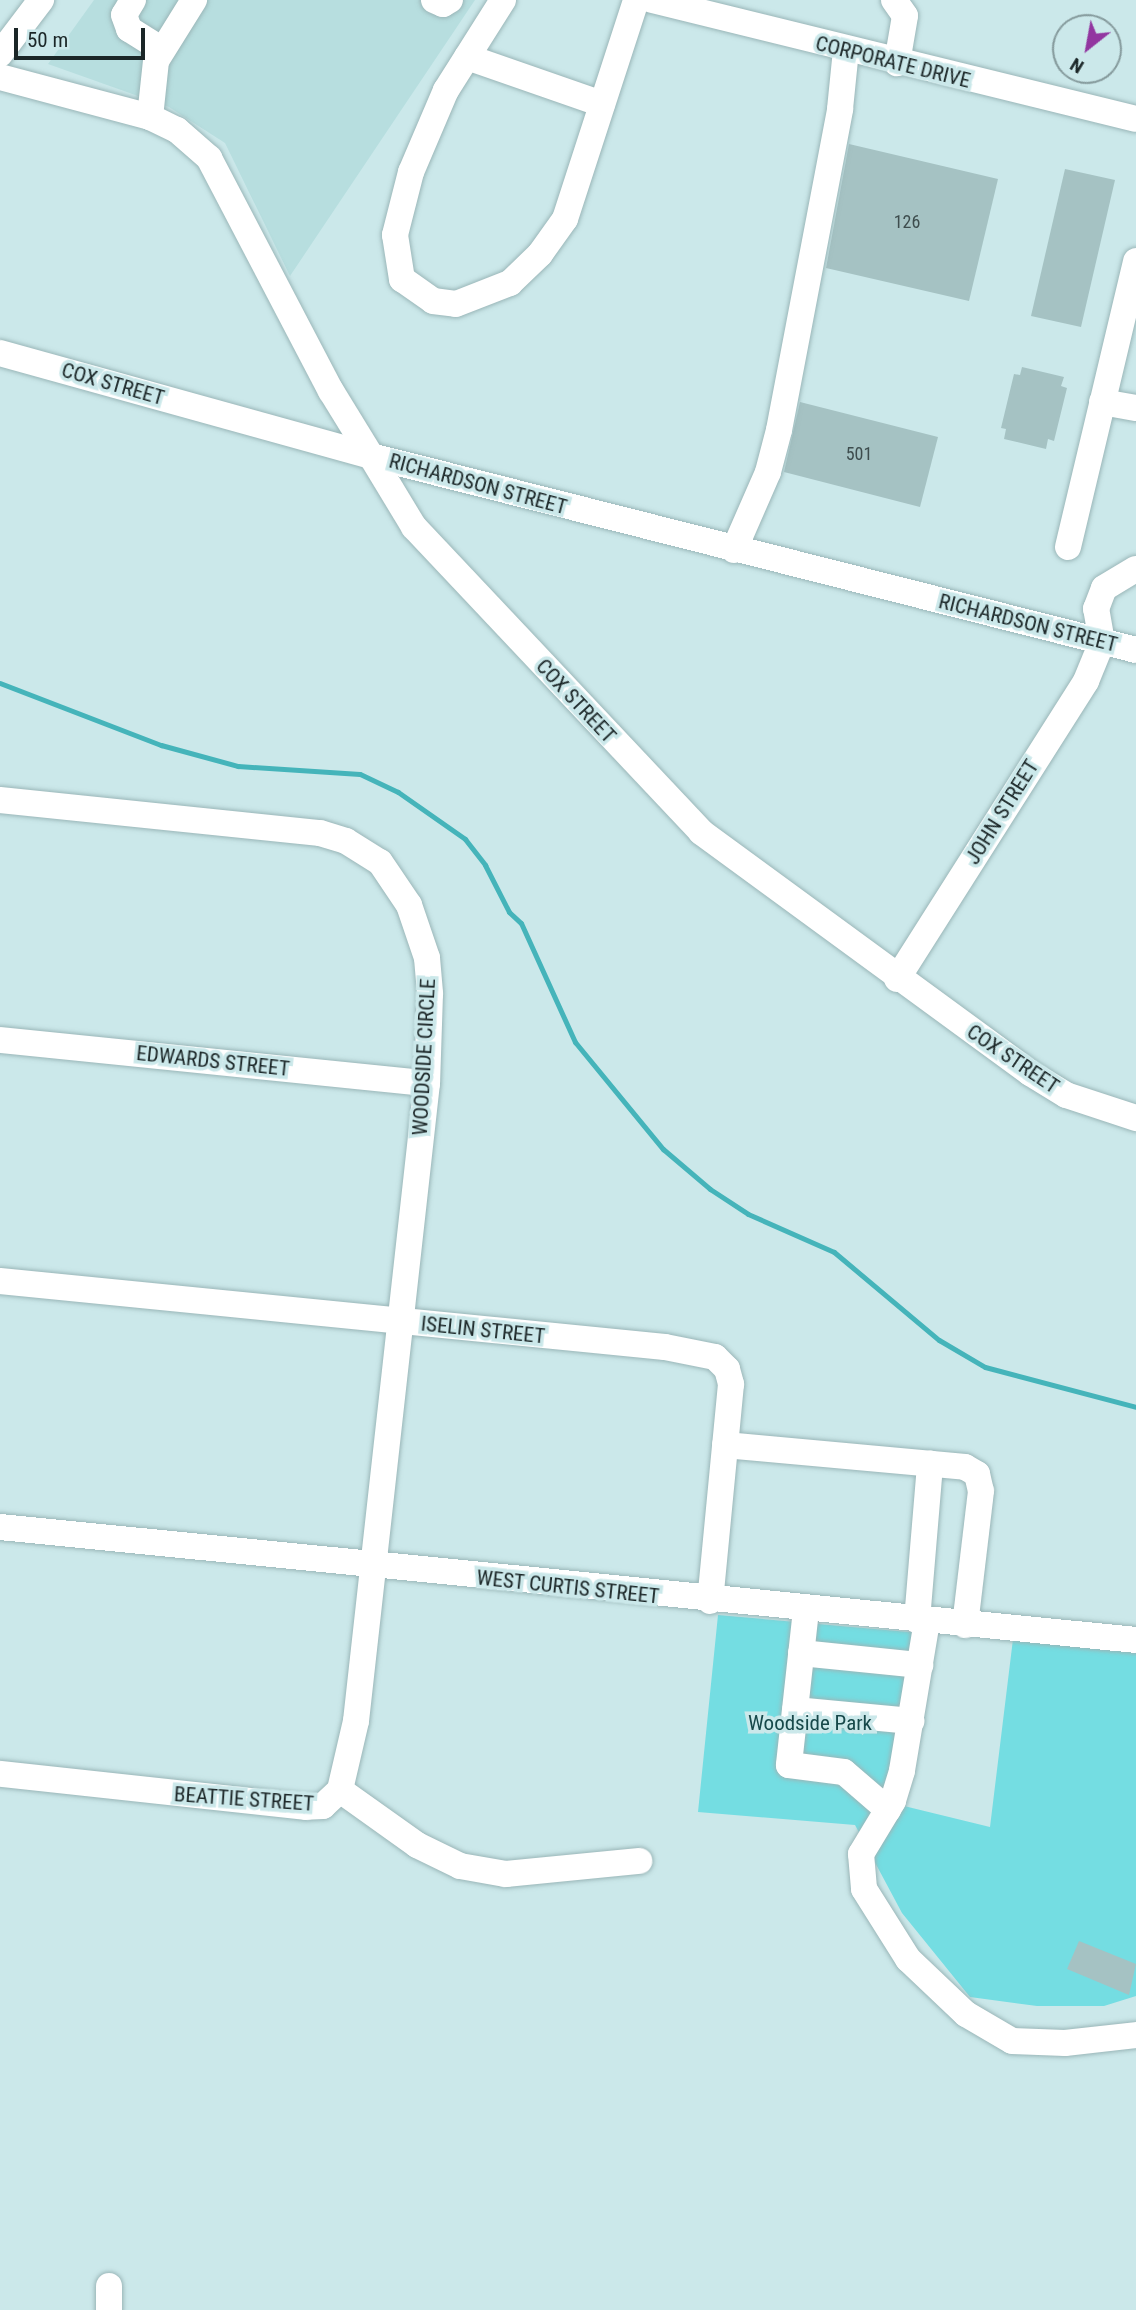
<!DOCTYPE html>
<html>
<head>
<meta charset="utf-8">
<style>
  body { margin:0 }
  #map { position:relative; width:1136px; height:2310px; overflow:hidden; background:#cbe8ea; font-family:"Roboto Condensed",sans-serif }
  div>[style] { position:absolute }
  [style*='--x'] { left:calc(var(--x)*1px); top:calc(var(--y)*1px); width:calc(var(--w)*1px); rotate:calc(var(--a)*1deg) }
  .built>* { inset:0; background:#b7dedf }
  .green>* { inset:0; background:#74dde2 }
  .stream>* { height:5px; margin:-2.5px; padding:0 2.5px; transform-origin:2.5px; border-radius:2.5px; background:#45b4ba }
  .building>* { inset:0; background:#a5c2c3 }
  .roads { filter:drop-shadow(0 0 2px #9ab6b8) drop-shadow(0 0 2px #9ab6b8) }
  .minor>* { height:26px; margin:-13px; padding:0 13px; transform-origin:13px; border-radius:13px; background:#fff }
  span { translate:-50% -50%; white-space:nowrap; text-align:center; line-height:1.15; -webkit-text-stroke:7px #cbe8ea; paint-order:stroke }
  .number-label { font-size:18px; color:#3e4d4e }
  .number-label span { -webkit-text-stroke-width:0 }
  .street-label { font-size:21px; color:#1b2627 }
  .park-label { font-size:21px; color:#17484a }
  .north { position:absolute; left:1052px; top:14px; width:70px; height:70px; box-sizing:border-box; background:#cbe8ea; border:2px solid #859a9c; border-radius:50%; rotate:211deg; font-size:19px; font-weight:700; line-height:28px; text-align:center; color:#1b2627 }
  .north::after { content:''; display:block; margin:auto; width:24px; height:32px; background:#9236a0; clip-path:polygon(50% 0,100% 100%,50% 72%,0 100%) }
  .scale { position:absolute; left:14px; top:28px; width:131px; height:32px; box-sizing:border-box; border:4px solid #1b2627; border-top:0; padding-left:9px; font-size:21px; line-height:24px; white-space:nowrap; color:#1b2627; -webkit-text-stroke:5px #cbe8ea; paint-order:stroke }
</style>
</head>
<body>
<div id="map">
  <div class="built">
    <i style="clip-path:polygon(94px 0,475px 0,290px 276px,225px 143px,169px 107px,48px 64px)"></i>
  </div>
  <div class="green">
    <i style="clip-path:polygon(718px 1615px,931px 1634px,904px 1806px,990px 1827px,1013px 1639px,1136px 1650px,1136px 1996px,1104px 2006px,1037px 2006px,970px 1997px,902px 1913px,855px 1825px,698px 1812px)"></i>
  </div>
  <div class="stream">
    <i style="--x:0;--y:683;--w:173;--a:21.1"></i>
    <i style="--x:161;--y:745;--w:80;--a:15.3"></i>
    <i style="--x:238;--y:766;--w:122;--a:3.8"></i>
    <i style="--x:360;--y:774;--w:42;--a:25.3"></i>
    <i style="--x:398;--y:792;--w:82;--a:35"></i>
    <i style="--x:465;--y:839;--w:33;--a:52"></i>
    <i style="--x:485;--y:865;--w:53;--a:62.9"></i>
    <i style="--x:509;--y:912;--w:16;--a:43"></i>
    <i style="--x:521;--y:923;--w:131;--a:65.6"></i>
    <i style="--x:575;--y:1042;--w:139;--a:50.6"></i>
    <i style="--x:663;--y:1149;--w:62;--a:40.4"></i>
    <i style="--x:710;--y:1189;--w:45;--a:33.3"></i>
    <i style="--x:748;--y:1214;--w:94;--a:23.8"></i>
    <i style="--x:834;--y:1252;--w:137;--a:40"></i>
    <i style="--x:939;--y:1340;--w:53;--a:30.4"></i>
    <i style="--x:985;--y:1367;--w:156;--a:14.8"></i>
  </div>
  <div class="building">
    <i style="clip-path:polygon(849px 144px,998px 179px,969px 301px,826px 268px)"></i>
    <i style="clip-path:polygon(1065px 169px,1115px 180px,1081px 327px,1031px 316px)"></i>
    <i style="clip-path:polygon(1022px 367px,1064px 377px,1061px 386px,1067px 388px,1054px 441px,1048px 439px,1046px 449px,1004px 439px,1006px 429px,1001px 428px,1014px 374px,1020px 375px)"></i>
    <i style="clip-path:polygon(800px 402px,938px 437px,920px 507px,784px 472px)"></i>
    <i style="clip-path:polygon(1079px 1941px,1136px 1964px,1129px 1995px,1067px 1969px)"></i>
  </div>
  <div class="roads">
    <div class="minor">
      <i style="--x:133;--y:0;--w:17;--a:121"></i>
      <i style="--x:124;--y:15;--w:15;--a:70"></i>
      <i style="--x:129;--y:29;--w:39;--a:32"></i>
      <i style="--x:434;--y:0;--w:10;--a:24"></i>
      <i style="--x:443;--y:4;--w:8;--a:-30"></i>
      <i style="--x:503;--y:0;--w:107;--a:122.3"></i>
      <i style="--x:446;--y:90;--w:89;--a:113.1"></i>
      <i style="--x:411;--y:172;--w:65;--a:104.3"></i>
      <i style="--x:395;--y:235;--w:45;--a:81"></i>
      <i style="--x:402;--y:279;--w:38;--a:35"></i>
      <i style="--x:433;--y:301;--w:23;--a:7"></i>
      <i style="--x:456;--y:304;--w:58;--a:-21.3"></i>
      <i style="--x:510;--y:283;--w:42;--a:-44"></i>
      <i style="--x:540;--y:254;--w:43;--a:-54.5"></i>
      <i style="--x:565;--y:219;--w:230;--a:-72"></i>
      <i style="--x:652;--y:0;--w:498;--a:13.8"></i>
      <i style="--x:894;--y:0;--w:19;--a:55"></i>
      <i style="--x:905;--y:16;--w:48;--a:99.7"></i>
      <i style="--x:0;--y:54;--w:68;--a:-52.8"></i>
      <i style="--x:467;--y:57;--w:143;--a:19.2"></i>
      <i style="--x:0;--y:77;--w:155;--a:14.9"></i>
      <i style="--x:150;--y:117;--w:30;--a:26"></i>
      <i style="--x:177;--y:130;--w:43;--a:41.2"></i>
      <i style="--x:209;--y:158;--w:263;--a:62.4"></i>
      <i style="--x:331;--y:391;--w:76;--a:58.4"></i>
      <i style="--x:371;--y:456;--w:789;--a:14.23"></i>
      <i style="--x:150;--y:117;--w:56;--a:-83.9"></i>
      <i style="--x:156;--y:61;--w:72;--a:-58.1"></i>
      <i style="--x:0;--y:353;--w:385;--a:15.5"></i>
      <i style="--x:371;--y:456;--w:83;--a:58.8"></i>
      <i style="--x:414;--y:527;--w:419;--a:46.7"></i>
      <i style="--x:701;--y:832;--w:408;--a:36.2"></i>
      <i style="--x:1030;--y:1073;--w:42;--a:31.4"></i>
      <i style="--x:1066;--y:1095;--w:74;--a:18.2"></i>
      <i style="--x:1102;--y:402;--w:35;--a:10"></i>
      <i style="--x:1068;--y:547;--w:294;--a:-76.6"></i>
      <i style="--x:734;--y:550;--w:85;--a:-66.4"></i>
      <i style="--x:768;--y:472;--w:43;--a:-75.3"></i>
      <i style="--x:779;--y:430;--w:327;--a:-79.2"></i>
      <i style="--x:840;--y:109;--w:59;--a:-84.2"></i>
      <i style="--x:0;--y:800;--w:322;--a:5.9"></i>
      <i style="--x:320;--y:833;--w:27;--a:17"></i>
      <i style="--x:346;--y:841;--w:40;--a:32"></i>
      <i style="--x:380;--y:862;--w:52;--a:56"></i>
      <i style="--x:409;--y:905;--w:56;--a:71.2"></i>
      <i style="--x:427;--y:958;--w:36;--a:85"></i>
      <i style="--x:430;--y:994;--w:89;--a:91.9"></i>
      <i style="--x:427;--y:1083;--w:642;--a:96.35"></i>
      <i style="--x:356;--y:1721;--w:71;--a:103.1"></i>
      <i style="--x:340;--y:1790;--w:23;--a:137"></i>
      <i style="--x:323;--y:1806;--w:17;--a:177"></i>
      <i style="--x:306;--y:1807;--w:308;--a:-173.8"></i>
      <i style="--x:897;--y:979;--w:353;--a:-57.6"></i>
      <i style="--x:1086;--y:681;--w:42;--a:-67.7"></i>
      <i style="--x:1102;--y:642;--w:34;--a:-100"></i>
      <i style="--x:1096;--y:609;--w:22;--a:-69"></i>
      <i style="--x:1104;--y:588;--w:37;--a:-31"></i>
      <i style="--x:0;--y:1040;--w:429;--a:5.8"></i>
      <i style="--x:0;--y:1281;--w:668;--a:5.67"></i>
      <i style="--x:665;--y:1347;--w:51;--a:11.3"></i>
      <i style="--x:715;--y:1357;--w:17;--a:45"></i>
      <i style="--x:727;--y:1369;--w:16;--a:75"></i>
      <i style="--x:731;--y:1384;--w:218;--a:95.5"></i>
      <i style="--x:725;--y:1445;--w:241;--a:5.2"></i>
      <i style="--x:965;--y:1467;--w:14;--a:30"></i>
      <i style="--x:977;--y:1474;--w:17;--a:77"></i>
      <i style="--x:981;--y:1491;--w:135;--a:96.8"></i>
      <i style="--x:0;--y:1527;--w:1142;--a:5.68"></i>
      <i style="--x:806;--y:1610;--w:156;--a:96.3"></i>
      <i style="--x:789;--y:1765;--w:55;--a:7.3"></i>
      <i style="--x:844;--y:1772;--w:58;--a:40.8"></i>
      <i style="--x:917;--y:1620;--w:157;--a:-85.2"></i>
      <i style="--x:927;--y:1621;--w:152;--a:99.5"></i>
      <i style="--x:902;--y:1771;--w:31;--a:107"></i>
      <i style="--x:893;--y:1801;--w:62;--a:121.1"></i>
      <i style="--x:861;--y:1854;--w:35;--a:85"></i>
      <i style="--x:864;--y:1889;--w:83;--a:57.8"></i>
      <i style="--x:908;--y:1959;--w:80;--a:43.5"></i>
      <i style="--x:966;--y:2014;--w:53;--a:30.4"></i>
      <i style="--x:1012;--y:2041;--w:53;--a:2.2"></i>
      <i style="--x:1065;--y:2043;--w:71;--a:-6.4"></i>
      <i style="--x:801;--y:1653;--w:120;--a:5.8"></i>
      <i style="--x:795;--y:1710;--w:117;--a:5.4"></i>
      <i style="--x:340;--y:1790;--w:95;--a:35.5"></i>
      <i style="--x:417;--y:1845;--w:48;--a:26"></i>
      <i style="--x:460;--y:1866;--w:47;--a:9.9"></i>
      <i style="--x:506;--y:1874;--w:134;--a:-5.6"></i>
      <i style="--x:109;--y:2310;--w:24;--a:-90"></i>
    </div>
  </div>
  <div class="number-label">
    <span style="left:907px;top:222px">126</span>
    <span style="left:859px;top:454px">501</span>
  </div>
  <div class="street-label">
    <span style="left:893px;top:62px;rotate:14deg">CORPORATE DRIVE</span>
    <span style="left:113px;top:384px;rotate:16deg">COX STREET</span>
    <span style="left:478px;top:484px;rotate:15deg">RICHARDSON STREET</span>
    <span style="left:1028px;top:623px;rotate:14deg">RICHARDSON STREET</span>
    <span style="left:576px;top:701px;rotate:47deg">COX STREET</span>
    <span style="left:1002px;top:812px;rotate:-58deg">JOHN STREET</span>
    <span style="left:424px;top:1057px;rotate:-87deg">WOODSIDE CIRCLE</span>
    <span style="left:1013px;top:1059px;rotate:34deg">COX STREET</span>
    <span style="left:213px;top:1061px;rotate:6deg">EDWARDS STREET</span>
    <span style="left:483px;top:1330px;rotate:6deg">ISELIN STREET</span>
    <span style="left:568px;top:1587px;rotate:6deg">WEST CURTIS STREET</span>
    <span style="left:244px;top:1799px;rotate:4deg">BEATTIE STREET</span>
  </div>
  <div class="park-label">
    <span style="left:810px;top:1723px">Woodside Park</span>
  </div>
  <div class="north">N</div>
  <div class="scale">50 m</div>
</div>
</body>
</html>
